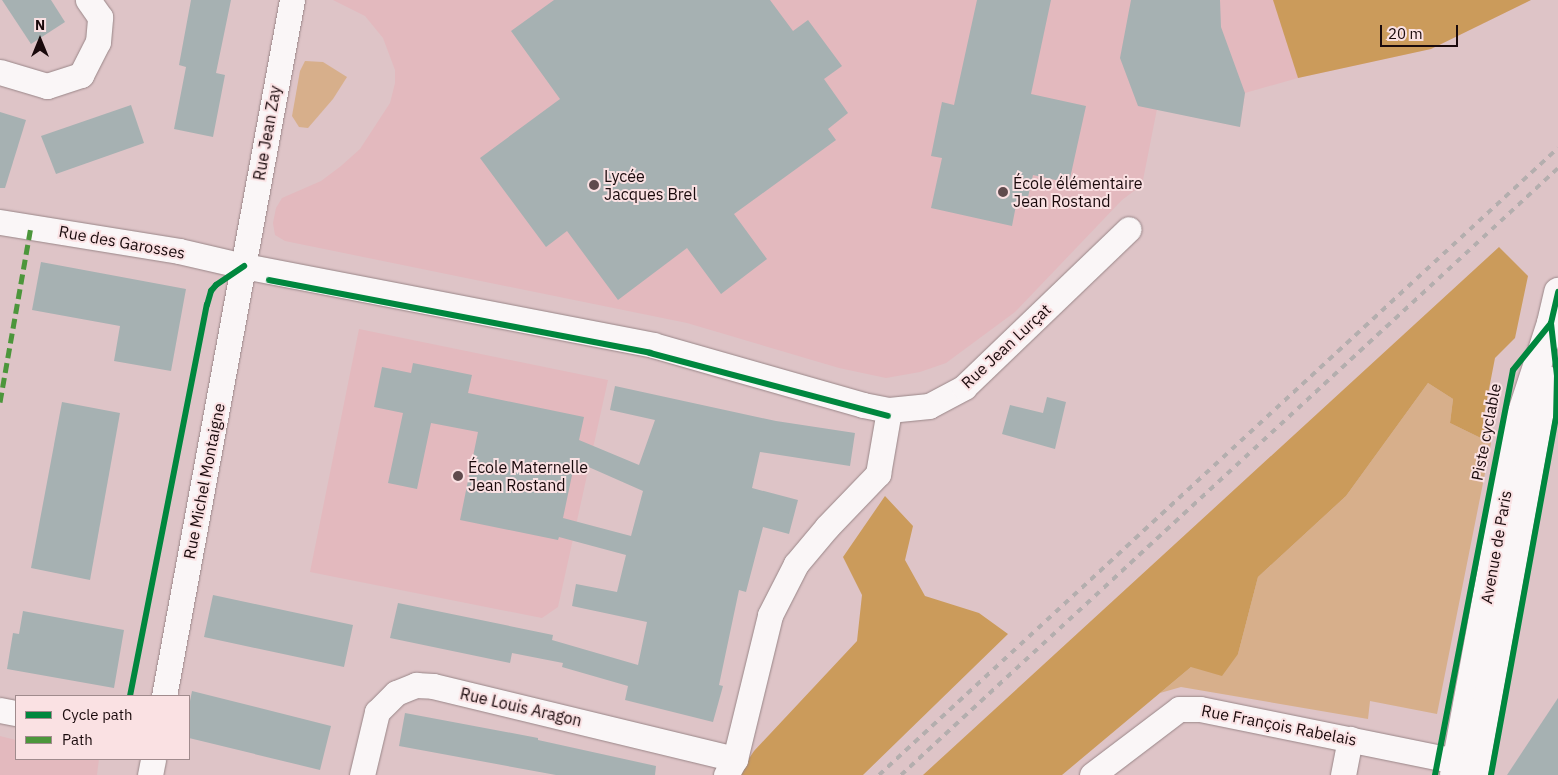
<!DOCTYPE html>
<html>
<head>
<meta charset="utf-8">
<style>
  body { margin:0 }
  #map { position:relative; width:1558px; height:775px; overflow:hidden; background:#dec4c7; font-family:"IBM Plex Sans",sans-serif }
  div>[style] { position:absolute }
  [style*='--x'] { left:calc(var(--x)*1px); top:calc(var(--y)*1px); width:calc(var(--w)*1px); rotate:calc(var(--a)*1deg) }
  .built>* { inset:0; background:#e3b9be }
  .green>* { inset:0; background:#d7af8b }
  .forest>* { inset:0; background:#cb9b5b }
  .building>* { inset:0; background:#a6b1b2 }
  .roads { filter:drop-shadow(0 0 1px #998688) drop-shadow(0 0 1px #998688) }
  .minor>* { height:25px; margin:-12.5px; padding:0 12.5px; transform-origin:12.5px; border-radius:12.5px; background:#faf6f7 }
  .secondary>* { height:28px; margin:-14px; padding:0 14px; transform-origin:14px; border-radius:14px; background:#faf6f7 }
  .rail>* { height:4px; margin-top:-2px; transform-origin:0; background:repeating-linear-gradient(90deg,#b4aeae 0 6px,transparent 0 12px) }
  .quiet>* { height:5px; margin-top:-2.5px; transform-origin:0; background:repeating-linear-gradient(90deg,#4c963b 0 10px,transparent 0 15px) }
  .cycleway>* { height:6px; margin:-3px; padding:0 3px; transform-origin:3px; border-radius:3px; background:#00873e }
  .dots>* { width:14px; height:14px; translate:-50% -50%; box-sizing:border-box; border:2px solid #fae1e3; border-radius:50% }
  span { translate:-50% -50%; white-space:nowrap; text-align:center; line-height:1.15; -webkit-text-stroke:4px #fae1e3; paint-order:stroke }
  .street-label { font-size:16px; color:#1a0a0c }
  .poi-label { font-size:16px; color:#1a0a0c }
  .left { translate:0 -50%; text-align:left }
  .legend { position:absolute; left:15px; top:695px; width:175px; height:65px; box-sizing:border-box; background:#fae1e3; border:1px solid #a08b8d; margin:0; padding:6px 9px; list-style:none; font-size:15px; color:#1a0a0c }
  .legend li { display:flex; align-items:center; gap:10px; height:25px }
  .legend b { width:25px; border:1px solid #a08b8d }
  .north { position:absolute; left:15px; top:15px; width:50px; height:50px; -webkit-text-stroke:4px #fae1e3; paint-order:stroke; rotate:0deg; font-size:14px; font-weight:700; line-height:20px; text-align:center; color:#1a0a0c }
  .north::after { content:''; display:block; margin:auto; width:18px; height:22px; background:#1a0a0c; clip-path:polygon(50% 0,100% 100%,50% 72%,0 100%) }
  .scale { position:absolute; left:1380px; top:25px; width:78px; height:22px; box-sizing:border-box; border:2px solid #1a0a0c; border-top:0; padding-left:6px; font-size:15px; line-height:18px; white-space:nowrap; color:#1a0a0c; -webkit-text-stroke:4px #fae1e3; paint-order:stroke }
</style>
</head>
<body>
<div id="map">
  <div class="built">
    <i style="clip-path:polygon(333px 0,1531px 0,1431px 49px,1298px 78px,1245px 93px,1240px 127px,1157px 109px,1142px 185px,1122px 200px,1015px 312px,946px 363px,920px 372px,886px 378px,839px 368px,687px 323px,285px 241px,275px 235px,273px 223px,276px 208px,282px 198px,321px 181px,341px 166px,360px 149px,390px 103px,395px 83px,395px 70px,383px 38px,365px 16px)"></i>
    <i style="clip-path:polygon(359px 329px,608px 380px,558px 607px,542px 618px,310px 572px)"></i>
    <i style="clip-path:polygon(0 736px,16px 740px,16px 759px,99px 759px,97px 775px,0 775px)"></i>
  </div>
  <div class="green">
    <i style="clip-path:polygon(305px 61px,323px 62px,347px 77px,333px 99px,308px 128px,299px 127px,292px 116px,300px 71px)"></i>
    <i style="clip-path:polygon(1428px 383px,1453px 399px,1450px 423px,1491px 443px,1437px 714px,1370px 701px,1368px 719px,1181px 687px,1160px 693px,1191px 667px,1238px 654px,1258px 577px,1346px 496px)"></i>
  </div>
  <div class="forest">
    <i style="clip-path:polygon(1273px 0,1531px 0,1431px 49px,1298px 78px)"></i>
    <i style="clip-path:polygon(1499px 247px,1528px 276px,1515px 338px,1495px 358px,1483px 420px,1491px 443px,1450px 423px,1453px 399px,1428px 383px,1346px 496px,1258px 577px,1238px 654px,1222px 676px,1191px 667px,1062px 775px,923px 775px)"></i>
    <i style="clip-path:polygon(885px 496px,913px 526px,905px 560px,925px 596px,979px 613px,1008px 634px,863px 775px,738px 775px,754px 751px,857px 641px,862px 595px,843px 557px)"></i>
  </div>
  <div class="building">
    <i style="clip-path:polygon(2px 0,51px 0,65px 22px,31px 44px)"></i>
    <i style="clip-path:polygon(191px 0,231px 0,216px 73px,225px 75px,213px 137px,174px 129px,186px 67px,179px 65px)"></i>
    <i style="clip-path:polygon(554px 0,770px 0,793px 31px,808px 20px,842px 66px,824px 79px,848px 113px,828px 129px,836px 140px,734px 214px,767px 259px,721px 294px,687px 248px,618px 300px,567px 231px,546px 247px,480px 158px,560px 99px,511px 31px)"></i>
    <i style="clip-path:polygon(977px 0,1051px 0,1031px 94px,1086px 106px,1069px 183px,1033px 175px,1028px 197px,1018px 195px,1012px 226px,931px 208px,942px 158px,931px 156px,942px 102px,954px 105px)"></i>
    <i style="clip-path:polygon(1131px 0,1220px 0,1221px 27px,1245px 93px,1240px 127px,1138px 106px,1120px 58px)"></i>
    <i style="clip-path:polygon(131px 105px,144px 143px,56px 174px,41px 136px)"></i>
    <i style="clip-path:polygon(0 112px,26px 120px,5px 188px,0 188px)"></i>
    <i style="clip-path:polygon(41px 262px,186px 289px,171px 371px,114px 361px,120px 326px,32px 310px)"></i>
    <i style="clip-path:polygon(evenodd,413px 363px,472px 375px,468px 393px,584px 417px,579px 440px,639px 465px,655px 420px,610px 410px,615px 386px,776px 421px,855px 433px,850px 466px,760px 452px,752px 488px,798px 500px,789px 534px,763px 527px,746px 592px,739px 590px,719px 685px,723px 686px,713px 722px,625px 700px,628px 686px,562px 667px,563px 663px,512px 653px,510px 663px,390px 638px,398px 603px,553px 635px,552px 640px,638px 665px,647px 622px,572px 606px,576px 584px,617px 592px,626px 555px,559px 537px,558px 540px,460px 520px,478px 432px,431px 423px,417px 489px,388px 483px,403px 413px,374px 407px,382px 367px,411px 373px,413px 363px,575px 461px,643px 491px,631px 536px,563px 518px,575px 461px)"></i>
    <i style="clip-path:polygon(1047px 397px,1066px 402px,1055px 449px,1002px 434px,1010px 405px,1043px 413px)"></i>
    <i style="clip-path:polygon(62px 402px,120px 413px,90px 580px,31px 568px)"></i>
    <i style="clip-path:polygon(213px 595px,353px 625px,344px 667px,204px 637px)"></i>
    <i style="clip-path:polygon(23px 611px,124px 630px,114px 688px,7px 669px,13px 633px,19px 634px)"></i>
    <i style="clip-path:polygon(192px 691px,331px 726px,320px 770px,189px 738px,189px 706px)"></i>
    <i style="clip-path:polygon(1558px 698px,1558px 775px,1507px 775px)"></i>
    <i style="clip-path:polygon(405px 713px,538px 738px,538px 740px,656px 766px,655px 775px,556px 775px,399px 746px)"></i>
  </div>
  <div class="roads">
    <div class="minor">
      <i style="--x:0;--y:72;--w:49;--a:16.6"></i>
      <i style="--x:47;--y:86;--w:36;--a:-18"></i>
      <i style="--x:81;--y:75;--w:37;--a:-63"></i>
      <i style="--x:98;--y:42;--w:25;--a:-85"></i>
      <i style="--x:100;--y:17;--w:21;--a:-125"></i>
      <i style="--x:0;--y:222;--w:181;--a:9.2"></i>
      <i style="--x:179;--y:251;--w:67;--a:13"></i>
      <i style="--x:244;--y:266;--w:417;--a:10.9"></i>
      <i style="--x:653;--y:345;--w:218;--a:15.9"></i>
      <i style="--x:863;--y:405;--w:26;--a:11"></i>
      <i style="--x:889;--y:410;--w:40;--a:-5.7"></i>
      <i style="--x:929;--y:406;--w:40;--a:-28"></i>
      <i style="--x:964;--y:387;--w:228;--a:-43.8"></i>
      <i style="--x:164;--y:696;--w:708;--a:-79.58"></i>
      <i style="--x:0;--y:710;--w:16;--a:11"></i>
      <i style="--x:150;--y:775;--w:16;--a:-79"></i>
      <i style="--x:362;--y:775;--w:65;--a:-76.6"></i>
      <i style="--x:377;--y:712;--w:27;--a:-45"></i>
      <i style="--x:396;--y:693;--w:22;--a:-22"></i>
      <i style="--x:416;--y:685;--w:17;--a:3"></i>
      <i style="--x:433;--y:686;--w:311;--a:13.6"></i>
      <i style="--x:726;--y:775;--w:18;--a:-61"></i>
      <i style="--x:735;--y:759;--w:148;--a:-76.3"></i>
      <i style="--x:770;--y:615;--w:57;--a:-63"></i>
      <i style="--x:796;--y:564;--w:48;--a:-50"></i>
      <i style="--x:827;--y:527;--w:74;--a:-46.1"></i>
      <i style="--x:878;--y:474;--w:65;--a:-80.2"></i>
      <i style="--x:1092;--y:775;--w:109;--a:-37.2"></i>
      <i style="--x:1179;--y:709;--w:21;--a:0"></i>
      <i style="--x:1200;--y:709;--w:261;--a:11.5"></i>
      <i style="--x:1343;--y:775;--w:37;--a:-79"></i>
    </div>
    <div class="secondary">
      <i style="--x:1454;--y:775;--w:360;--a:-79.6"></i>
      <i style="--x:1519;--y:421;--w:103;--a:-71.9"></i>
      <i style="--x:1551;--y:323;--w:32;--a:-77"></i>
      <i style="--x:1474;--y:775;--w:402;--a:-79.7"></i>
    </div>
  </div>
  <div class="rail">
    <i style="--x:879;--y:775;--w:924;--a:-42.72"></i>
    <i style="--x:901;--y:775;--w:894;--a:-42.73"></i>
  </div>
  <div class="quiet">
    <i style="--x:0;--y:402;--w:178;--a:-80"></i>
  </div>
  <div class="cycleway">
    <i style="--x:269;--y:280;--w:388;--a:10.8"></i>
    <i style="--x:650;--y:353;--w:246;--a:14.8"></i>
    <i style="--x:130;--y:696;--w:399;--a:-78.9"></i>
    <i style="--x:207;--y:305;--w:15;--a:-74"></i>
    <i style="--x:211;--y:291;--w:8;--a:-50"></i>
    <i style="--x:216;--y:285;--w:34;--a:-34"></i>
    <i style="--x:1435;--y:775;--w:412;--a:-79.1"></i>
    <i style="--x:1513;--y:370;--w:60;--a:-51"></i>
    <i style="--x:1491;--y:775;--w:362;--a:-79.7"></i>
    <i style="--x:1556;--y:419;--w:43;--a:-88.7"></i>
    <i style="--x:1557;--y:376;--w:53;--a:-96.5"></i>
    <i style="--x:1551;--y:323;--w:32;--a:-77"></i>
  </div>
  <div class="dots">
    <i style="left:594px;top:185px;background:#5f4b4d"></i>
    <i style="left:1003px;top:192px;background:#5f4b4d"></i>
    <i style="left:458px;top:476px;background:#5f4b4d"></i>
  </div>
  <div class="street-label">
    <span style="left:267px;top:133px;rotate:-80deg">Rue Jean Zay</span>
    <span style="left:122px;top:242px;rotate:10deg">Rue des Garosses</span>
    <span style="left:1006px;top:346px;rotate:-43deg">Rue Jean Lurçat</span>
    <span style="left:1486px;top:432px;rotate:-79deg">Piste cyclable</span>
    <span style="left:204px;top:481px;rotate:-79deg">Rue Michel Montaigne</span>
    <span style="left:1496px;top:547px;rotate:-80deg">Avenue de Paris</span>
    <span style="left:521px;top:707px;rotate:13deg">Rue Louis Aragon</span>
    <span style="left:1279px;top:725px;rotate:11deg">Rue François Rabelais</span>
  </div>
  <div class="poi-label">
    <span class="left" style="left:604px;top:185px">Lycée<br>Jacques Brel</span>
    <span class="left" style="left:1013px;top:192px">École élémentaire<br>Jean Rostand</span>
    <span class="left" style="left:468px;top:476px">École Maternelle<br>Jean Rostand</span>
  </div>
  <ul class="legend">
  <li><b style="height:6px;background:#00873e"></b>Cycle path</li>
  <li><b style="height:6px;background:#4c963b"></b>Path</li>
  </ul>
  <div class="north">N</div>
  <div class="scale">20 m</div>
</div>
</body>
</html>
